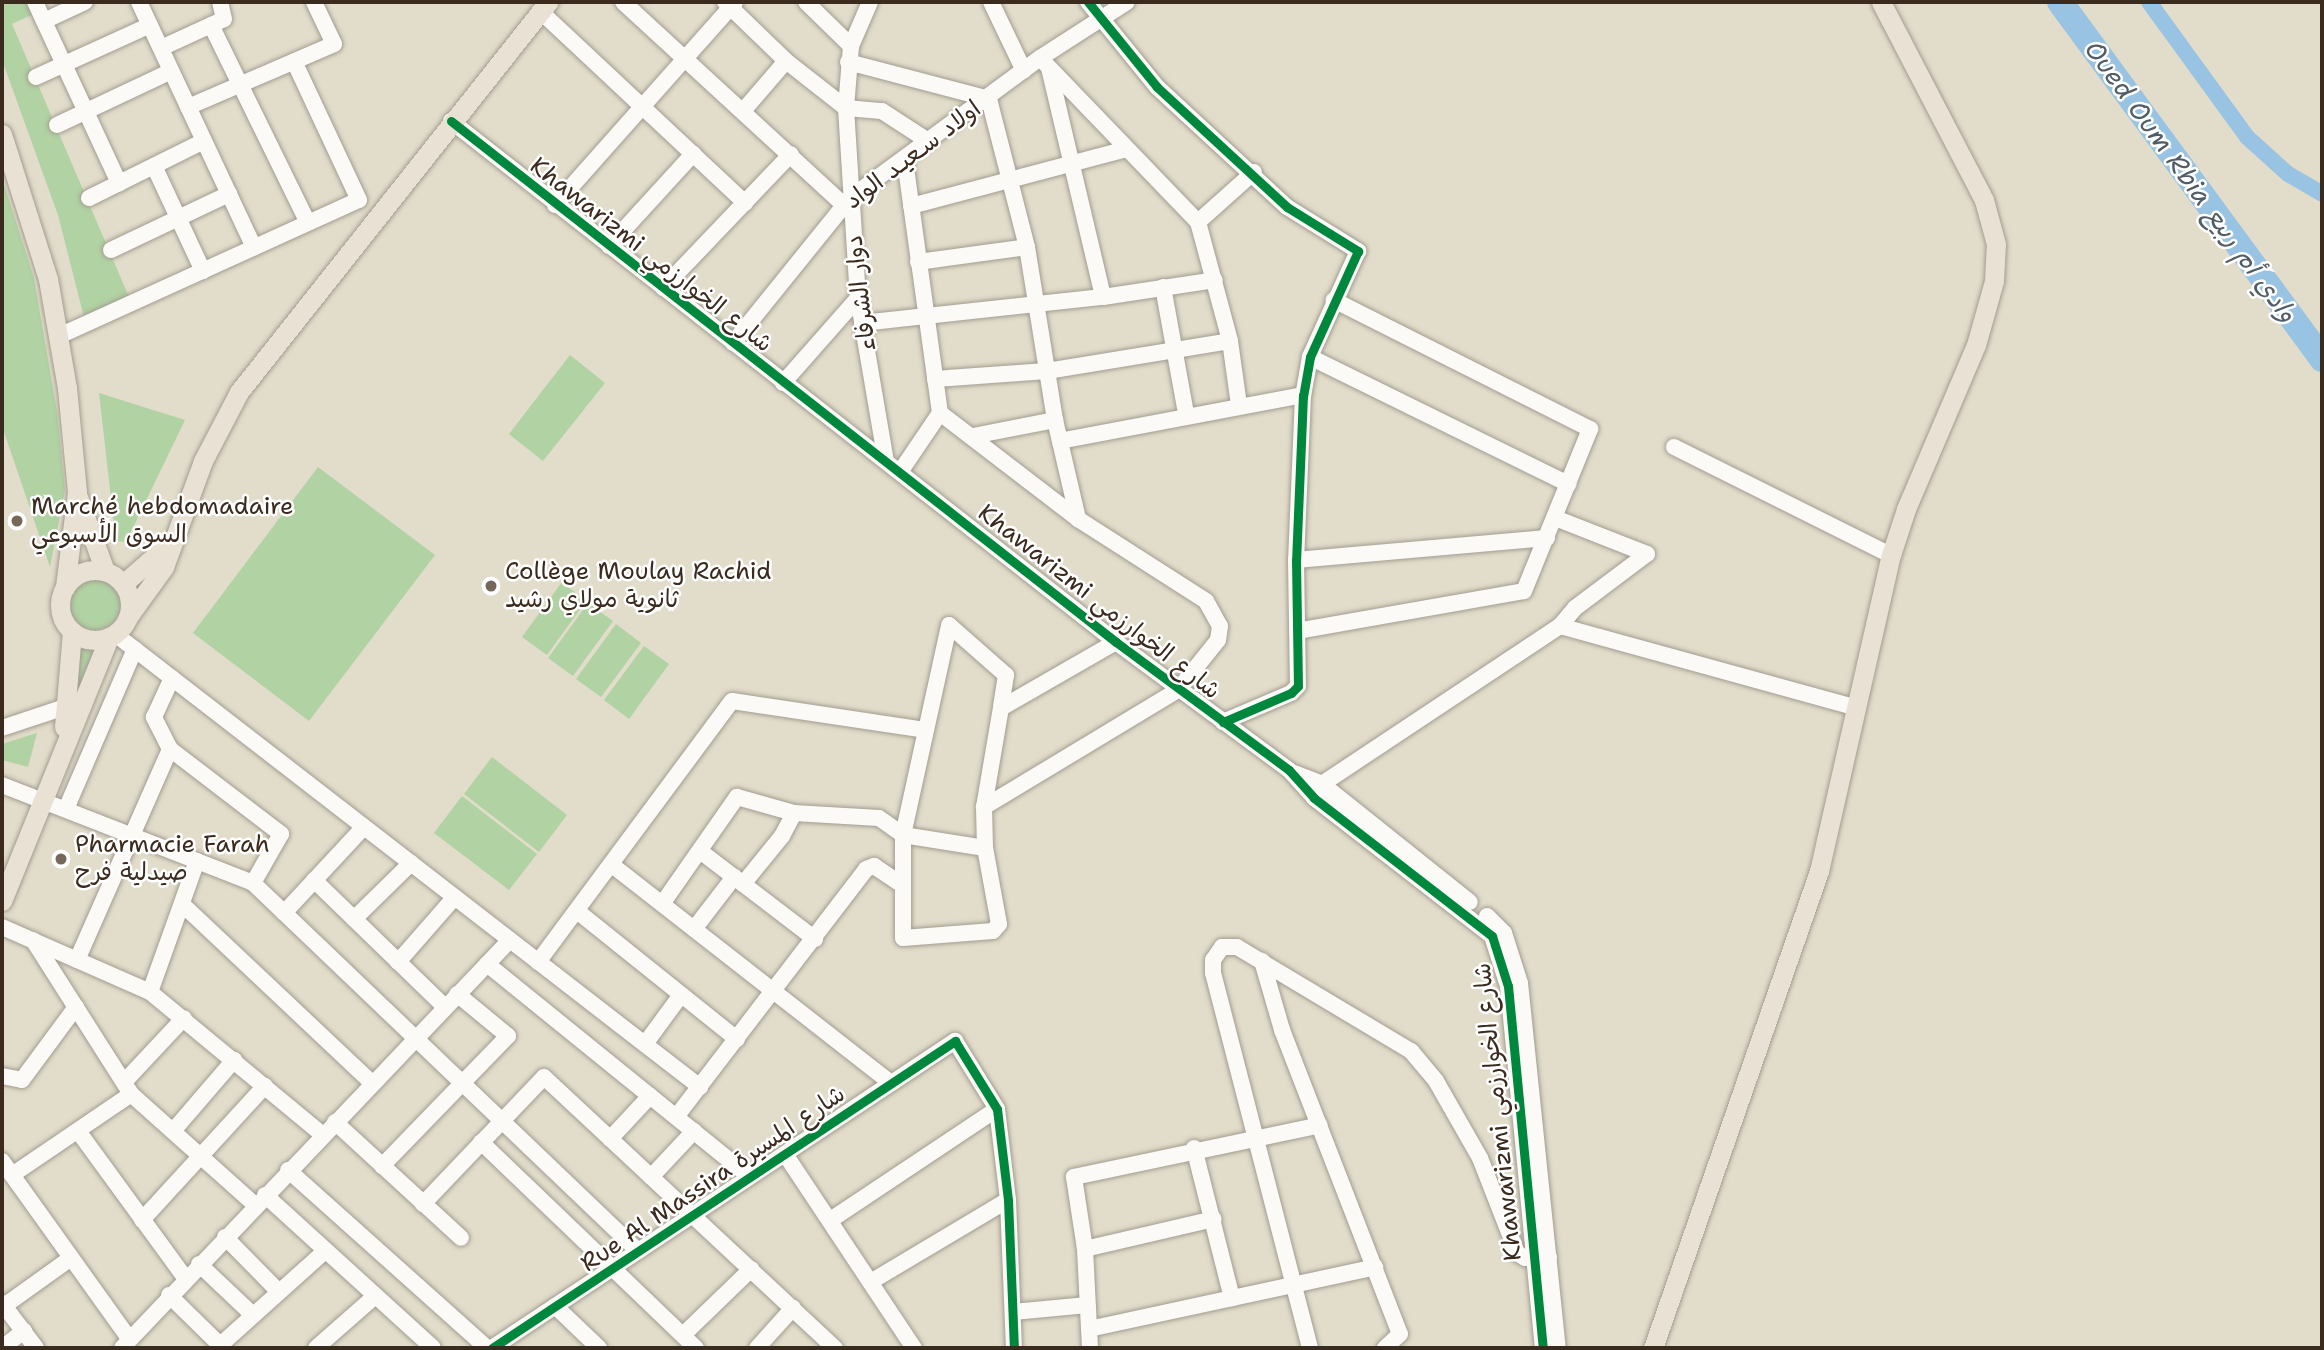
<!DOCTYPE html>
<html>
<head>
<meta charset="utf-8">
<style>
  body { margin:0 }
  #map { position:relative; width:2324px; height:1350px; overflow:hidden; background:#e2dcca; font-family:"Shantell Sans","Playpen Sans Arabic",sans-serif }
  div>[style] { position:absolute }
  [style*='--x'] { left:calc(var(--x)*1px); top:calc(var(--y)*1px); width:calc(var(--w)*1px); rotate:calc(var(--a)*1deg) }
  .green>* { inset:0; background:#b1d2a2 }
  .round { border-radius:50% }
  .canal>* { height:16px; margin:-8px; padding:0 8px; transform-origin:8px; border-radius:8px; background:#98c3e2 }
  .river>* { height:26px; margin:-13px; padding:0 13px; transform-origin:13px; border-radius:13px; background:#98c3e2 }
  .roads { filter:drop-shadow(0 0 2px #a29d91) drop-shadow(0 0 2px #a29d91) }
  .minor>* { height:16px; margin:-8px; padding:0 8px; transform-origin:8px; border-radius:8px; background:#fbfaf7 }
  .major>* { height:19px; margin:-9.5px; padding:0 9.5px; transform-origin:9.5px; border-radius:9.5px; background:#eae1d5 }
  .major>.ring { margin:-9.5px; padding:0; box-sizing:content-box; background:none; border:19px solid #eae1d5; border-radius:50% }
  .cycleway>* { height:9px; margin:-4.5px; padding:0 4.5px; transform-origin:4.5px; border-radius:4.5px; background:#00873e }
  .dots>* { width:19px; height:19px; translate:-50% -50%; box-sizing:border-box; border:4px solid #fff; border-radius:50% }
  span { translate:-50% -50%; white-space:nowrap; text-align:center; line-height:1.15; -webkit-text-stroke:5px #fff; paint-order:stroke }
  .street-label { font-size:24px; color:#3b2a1e }
  .poi-label { font-size:24px; color:#3b2a1e }
  .left { translate:0 -50%; text-align:left }
  .water-label { font-size:26px; color:#505c66; font-style:italic }
  .frame { position:absolute; inset:0; border:4px solid #3b2a1e; pointer-events:none }
</style>
</head>
<body>
<div id="map">
  <div class="green">
    <i style="clip-path:polygon(2px 2px,33px 2px,38px 12px,12px 24px,129px 297px,84px 317px,58px 215px,2px 60px)"></i>
    <i style="clip-path:polygon(2px 178px,34px 278px,57px 411px,65px 490px,50px 567px,2px 426px)"></i>
    <i style="clip-path:polygon(570px 355px,605px 383px,543px 461px,509px 434px)"></i>
    <i style="clip-path:polygon(99px 393px,185px 420px,126px 542px,116px 541px)"></i>
    <i style="clip-path:polygon(318px 467px,435px 555px,309px 721px,193px 633px)"></i>
    <i class="round" style="left:69px;top:578px;width:52px;height:52px"></i>
    <i style="clip-path:polygon(562px 582px,586px 601px,547px 655px,522px 637px)"></i>
    <i style="clip-path:polygon(588px 603px,613px 621px,573px 676px,548px 658px)"></i>
    <i style="clip-path:polygon(616px 624px,641px 643px,601px 697px,576px 679px)"></i>
    <i style="clip-path:polygon(78px 645px,97px 650px,69px 709px)"></i>
    <i style="clip-path:polygon(644px 646px,669px 664px,629px 719px,604px 700px)"></i>
    <i style="clip-path:polygon(37px 733px,28px 767px,2px 760px,2px 744px)"></i>
    <i style="clip-path:polygon(492px 757px,567px 815px,539px 852px,464px 794px)"></i>
    <i style="clip-path:polygon(462px 796px,537px 854px,509px 890px,434px 833px)"></i>
  </div>
  <div class="canal">
    <i style="--x:2149;--y:2;--w:167;--a:54"></i>
    <i style="--x:2247;--y:137;--w:55;--a:42.1"></i>
    <i style="--x:2288;--y:174;--w:39;--a:30"></i>
  </div>
  <div class="river">
    <i style="--x:2060;--y:2;--w:443;--a:53.7"></i>
  </div>
  <div class="roads">
    <div class="minor">
      <i style="--x:35;--y:2;--w:200;--a:65.1"></i>
      <i style="--x:139;--y:2;--w:271;--a:64.9"></i>
      <i style="--x:623;--y:2;--w:299;--a:42.6"></i>
      <i style="--x:725;--y:2;--w:85;--a:44"></i>
      <i style="--x:786;--y:61;--w:76;--a:38.1"></i>
      <i style="--x:846;--y:108;--w:36;--a:5"></i>
      <i style="--x:882;--y:111;--w:55;--a:33.1"></i>
      <i style="--x:806;--y:2;--w:63;--a:44.4"></i>
      <i style="--x:870;--y:2;--w:48;--a:113.4"></i>
      <i style="--x:851;--y:46;--w:62;--a:94.6"></i>
      <i style="--x:846;--y:108;--w:190;--a:86.4"></i>
      <i style="--x:858;--y:298;--w:165;--a:80.3"></i>
      <i style="--x:991;--y:2;--w:76;--a:64.4"></i>
      <i style="--x:1088;--y:2;--w:109;--a:50.9"></i>
      <i style="--x:1157;--y:87;--w:177;--a:42.7"></i>
      <i style="--x:1287;--y:207;--w:84;--a:31.8"></i>
      <i style="--x:1358;--y:251;--w:116;--a:114.4"></i>
      <i style="--x:1310;--y:357;--w:39;--a:100"></i>
      <i style="--x:1303;--y:395;--w:165;--a:92.4"></i>
      <i style="--x:1296;--y:560;--w:126;--a:89.1"></i>
      <i style="--x:1298;--y:686;--w:10;--a:135"></i>
      <i style="--x:1291;--y:693;--w:74;--a:156.9"></i>
      <i style="--x:540;--y:11;--w:281;--a:43.1"></i>
      <i style="--x:44;--y:21;--w:45;--a:-24.9"></i>
      <i style="--x:211;--y:25;--w:220;--a:63.9"></i>
      <i style="--x:161;--y:48;--w:69;--a:-24.7"></i>
      <i style="--x:224;--y:19;--w:17;--a:-103"></i>
      <i style="--x:1040;--y:58;--w:228;--a:46.1"></i>
      <i style="--x:1198;--y:222;--w:123;--a:74.9"></i>
      <i style="--x:1230;--y:341;--w:65;--a:82"></i>
      <i style="--x:848;--y:62;--w:146;--a:14.7"></i>
      <i style="--x:989;--y:99;--w:153;--a:75.6"></i>
      <i style="--x:1027;--y:247;--w:175;--a:80.8"></i>
      <i style="--x:1055;--y:420;--w:102;--a:76.9"></i>
      <i style="--x:1049;--y:68;--w:235;--a:76.7"></i>
      <i style="--x:36;--y:77;--w:125;--a:-24.5"></i>
      <i style="--x:188;--y:107;--w:159;--a:-23.3"></i>
      <i style="--x:334;--y:44;--w:47;--a:-115.5"></i>
      <i style="--x:743;--y:111;--w:66;--a:-49.3"></i>
      <i style="--x:451;--y:121;--w:845;--a:38.08"></i>
      <i style="--x:1116;--y:642;--w:215;--a:36.5"></i>
      <i style="--x:1289;--y:770;--w:38;--a:48"></i>
      <i style="--x:1314;--y:798;--w:225;--a:37.8"></i>
      <i style="--x:1492;--y:936;--w:52;--a:72.3"></i>
      <i style="--x:1508;--y:986;--w:364;--a:84.5"></i>
      <i style="--x:57;--y:125;--w:126;--a:-25.3"></i>
      <i style="--x:154;--y:166;--w:116;--a:65"></i>
      <i style="--x:89;--y:198;--w:128;--a:-26.4"></i>
      <i style="--x:555;--y:205;--w:271;--a:-48.4"></i>
      <i style="--x:911;--y:206;--w:223;--a:-14.8"></i>
      <i style="--x:1198;--y:222;--w:75;--a:-41.8"></i>
      <i style="--x:609;--y:246;--w:125;--a:-47.6"></i>
      <i style="--x:111;--y:250;--w:131;--a:-25.4"></i>
      <i style="--x:918;--y:262;--w:110;--a:-7.8"></i>
      <i style="--x:1163;--y:287;--w:128;--a:79.7"></i>
      <i style="--x:663;--y:288;--w:185;--a:-46.3"></i>
      <i style="--x:862;--y:323;--w:242;--a:-6.2"></i>
      <i style="--x:1103;--y:297;--w:113;--a:-8.6"></i>
      <i style="--x:59;--y:336;--w:329;--a:-24.4"></i>
      <i style="--x:359;--y:200;--w:153;--a:-115.1"></i>
      <i style="--x:733;--y:343;--w:186;--a:-51.1"></i>
      <i style="--x:850;--y:198;--w:236;--a:-36.4"></i>
      <i style="--x:1040;--y:58;--w:103;--a:-32.8"></i>
      <i style="--x:1310;--y:357;--w:288;--a:26.2"></i>
      <i style="--x:935;--y:379;--w:112;--a:-4.1"></i>
      <i style="--x:1047;--y:371;--w:185;--a:-9.3"></i>
      <i style="--x:783;--y:383;--w:113;--a:-48.6"></i>
      <i style="--x:940;--y:413;--w:174;--a:37.5"></i>
      <i style="--x:1078;--y:519;--w:152;--a:32.6"></i>
      <i style="--x:1206;--y:601;--w:29;--a:61"></i>
      <i style="--x:1220;--y:626;--w:14;--a:98"></i>
      <i style="--x:1218;--y:640;--w:64;--a:128.7"></i>
      <i style="--x:1178;--y:690;--w:227;--a:148.9"></i>
      <i style="--x:984;--y:807;--w:100;--a:-80.3"></i>
      <i style="--x:1001;--y:708;--w:133;--a:-29.9"></i>
      <i style="--x:973;--y:436;--w:84;--a:-11"></i>
      <i style="--x:1060;--y:441;--w:247;--a:-10.7"></i>
      <i style="--x:1674;--y:447;--w:242;--a:26.5"></i>
      <i style="--x:900;--y:472;--w:71;--a:-55.9"></i>
      <i style="--x:940;--y:413;--w:255;--a:-97.9"></i>
      <i style="--x:1296;--y:560;--w:252;--a:-5"></i>
      <i style="--x:1560;--y:626;--w:308;--a:15.4"></i>
      <i style="--x:1297;--y:631;--w:230;--a:-10"></i>
      <i style="--x:1524;--y:591;--w:175;--a:-67.8"></i>
      <i style="--x:1590;--y:429;--w:287;--a:-153.3"></i>
      <i style="--x:115;--y:634;--w:740;--a:37.75"></i>
      <i style="--x:2;--y:728;--w:66;--a:-18.4"></i>
      <i style="--x:170;--y:749;--w:140;--a:37.4"></i>
      <i style="--x:281;--y:834;--w:56;--a:119.7"></i>
      <i style="--x:1294;--y:773;--w:30;--a:21"></i>
      <i style="--x:1322;--y:784;--w:189;--a:38.6"></i>
      <i style="--x:2;--y:785;--w:269;--a:21.3"></i>
      <i style="--x:253;--y:883;--w:533;--a:43.71"></i>
      <i style="--x:1318;--y:792;--w:9;--a:-63"></i>
      <i style="--x:1322;--y:784;--w:286;--a:-33.6"></i>
      <i style="--x:1560;--y:626;--w:23;--a:-50"></i>
      <i style="--x:1575;--y:608;--w:90;--a:-36.9"></i>
      <i style="--x:1647;--y:554;--w:99;--a:-158.6"></i>
      <i style="--x:984;--y:807;--w:41;--a:88.6"></i>
      <i style="--x:985;--y:848;--w:83;--a:-171"></i>
      <i style="--x:903;--y:835;--w:215;--a:-77.6"></i>
      <i style="--x:949;--y:625;--w:76;--a:41.3"></i>
      <i style="--x:1006;--y:675;--w:33;--a:99"></i>
      <i style="--x:66;--y:809;--w:174;--a:-66.7"></i>
      <i style="--x:700;--y:851;--w:145;--a:37.4"></i>
      <i style="--x:612;--y:865;--w:354;--a:38"></i>
      <i style="--x:314;--y:880;--w:182;--a:44.1"></i>
      <i style="--x:743;--y:884;--w:62;--a:-50.9"></i>
      <i style="--x:782;--y:836;--w:26;--a:-62"></i>
      <i style="--x:794;--y:813;--w:85;--a:3.4"></i>
      <i style="--x:879;--y:818;--w:29;--a:35"></i>
      <i style="--x:903;--y:835;--w:103;--a:90"></i>
      <i style="--x:903;--y:938;--w:90;--a:-4.4"></i>
      <i style="--x:993;--y:931;--w:9;--a:-49"></i>
      <i style="--x:999;--y:924;--w:77;--a:-100.4"></i>
      <i style="--x:182;--y:904;--w:261;--a:43.3"></i>
      <i style="--x:662;--y:904;--w:131;--a:-55"></i>
      <i style="--x:737;--y:797;--w:59;--a:15.7"></i>
      <i style="--x:577;--y:911;--w:205;--a:38.7"></i>
      <i style="--x:284;--y:913;--w:117;--a:-47.1"></i>
      <i style="--x:1487;--y:916;--w:24;--a:45"></i>
      <i style="--x:1504;--y:933;--w:52;--a:72.3"></i>
      <i style="--x:1520;--y:983;--w:367;--a:84.1"></i>
      <i style="--x:354;--y:919;--w:80;--a:-44.5"></i>
      <i style="--x:2;--y:927;--w:162;--a:23.7"></i>
      <i style="--x:150;--y:992;--w:224;--a:39.6"></i>
      <i style="--x:694;--y:929;--w:66;--a:-52.4"></i>
      <i style="--x:33;--y:940;--w:183;--a:57.5"></i>
      <i style="--x:131;--y:1094;--w:166;--a:41.8"></i>
      <i style="--x:77;--y:960;--w:231;--a:-66.2"></i>
      <i style="--x:170;--y:749;--w:36;--a:-117"></i>
      <i style="--x:154;--y:717;--w:43;--a:-65.2"></i>
      <i style="--x:1262;--y:961;--w:72;--a:73.8"></i>
      <i style="--x:1282;--y:1030;--w:326;--a:68.8"></i>
      <i style="--x:1400;--y:1334;--w:21;--a:137"></i>
      <i style="--x:398;--y:962;--w:86;--a:-48.8"></i>
      <i style="--x:538;--y:962;--w:325;--a:-53.4"></i>
      <i style="--x:732;--y:701;--w:195;--a:8.5"></i>
      <i style="--x:487;--y:964;--w:338;--a:39"></i>
      <i style="--x:150;--y:992;--w:139;--a:-70.3"></i>
      <i style="--x:645;--y:1044;--w:61;--a:-53.7"></i>
      <i style="--x:2;--y:1076;--w:20;--a:11"></i>
      <i style="--x:22;--y:1080;--w:91;--a:-53.5"></i>
      <i style="--x:125;--y:1081;--w:86;--a:-46.9"></i>
      <i style="--x:676;--y:1117;--w:312;--a:-52.5"></i>
      <i style="--x:866;--y:869;--w:9;--a:-21"></i>
      <i style="--x:874;--y:866;--w:32;--a:34"></i>
      <i style="--x:335;--y:1122;--w:171;--a:42.6"></i>
      <i style="--x:78;--y:1131;--w:182;--a:53.9"></i>
      <i style="--x:173;--y:1131;--w:94;--a:-49.3"></i>
      <i style="--x:610;--y:1139;--w:59;--a:-47.1"></i>
      <i style="--x:481;--y:1142;--w:298;--a:43.8"></i>
      <i style="--x:1194;--y:1148;--w:155;--a:75.8"></i>
      <i style="--x:785;--y:1154;--w:233;--a:56.4"></i>
      <i style="--x:2;--y:1161;--w:216;--a:54.4"></i>
      <i style="--x:382;--y:1166;--w:181;--a:-45.9"></i>
      <i style="--x:508;--y:1036;--w:66;--a:-140.5"></i>
      <i style="--x:288;--y:1170;--w:267;--a:41.8"></i>
      <i style="--x:12;--y:1175;--w:144;--a:-34.2"></i>
      <i style="--x:651;--y:1177;--w:63;--a:-46.9"></i>
      <i style="--x:265;--y:1195;--w:227;--a:42.3"></i>
      <i style="--x:423;--y:1204;--w:175;--a:-46.4"></i>
      <i style="--x:544;--y:1077;--w:398;--a:43"></i>
      <i style="--x:832;--y:1219;--w:198;--a:-33.7"></i>
      <i style="--x:142;--y:1220;--w:182;--a:-47.5"></i>
      <i style="--x:225;--y:1237;--w:77;--a:45.5"></i>
      <i style="--x:1085;--y:1249;--w:132;--a:-13.1"></i>
      <i style="--x:199;--y:1264;--w:74;--a:43.4"></i>
      <i style="--x:872;--y:1281;--w:158;--a:-30.8"></i>
      <i style="--x:169;--y:1295;--w:71;--a:44.4"></i>
      <i style="--x:2;--y:1303;--w:56;--a:52.9"></i>
      <i style="--x:4;--y:1306;--w:82;--a:-35.6"></i>
      <i style="--x:555;--y:1306;--w:61;--a:43.7"></i>
      <i style="--x:1013;--y:1312;--w:75;--a:-5.3"></i>
      <i style="--x:1089;--y:1329;--w:293;--a:-12.2"></i>
      <i style="--x:683;--y:1335;--w:95;--a:-44.1"></i>
      <i style="--x:2;--y:1348;--w:28;--a:-38"></i>
      <i style="--x:122;--y:1348;--w:563;--a:-46.44"></i>
      <i style="--x:217;--y:1348;--w:145;--a:-41.9"></i>
      <i style="--x:316;--y:1348;--w:76;--a:-41.3"></i>
      <i style="--x:492;--y:1348;--w:556;--a:-33.55"></i>
      <i style="--x:955;--y:1041;--w:80;--a:58.3"></i>
      <i style="--x:997;--y:1109;--w:92;--a:83.1"></i>
      <i style="--x:1008;--y:1200;--w:148;--a:87.7"></i>
      <i style="--x:757;--y:1348;--w:54;--a:-48"></i>
      <i style="--x:1090;--y:1348;--w:99;--a:-92.9"></i>
      <i style="--x:1085;--y:1249;--w:73;--a:-98.7"></i>
      <i style="--x:1074;--y:1177;--w:251;--a:-11.9"></i>
      <i style="--x:1310;--y:1348;--w:387;--a:-104.5"></i>
      <i style="--x:1213;--y:973;--w:13;--a:-90"></i>
      <i style="--x:1213;--y:960;--w:16;--a:-55"></i>
      <i style="--x:1222;--y:947;--w:15;--a:0"></i>
      <i style="--x:1237;--y:947;--w:203;--a:30.9"></i>
      <i style="--x:1411;--y:1051;--w:39;--a:50"></i>
      <i style="--x:1436;--y:1081;--w:89;--a:60.3"></i>
      <i style="--x:1480;--y:1158;--w:102;--a:68.7"></i>
      <i style="--x:1517;--y:1253;--w:9;--a:32"></i>
      <i style="--x:1525;--y:1258;--w:24;--a:-2"></i>
    </div>
    <div class="major">
      <i style="--x:2;--y:134;--w:152;--a:72.4"></i>
      <i style="--x:48;--y:279;--w:111;--a:80.1"></i>
      <i style="--x:67;--y:388;--w:104;--a:84.5"></i>
      <i style="--x:77;--y:492;--w:96;--a:97.2"></i>
      <i style="--x:78;--y:497;--w:79;--a:70"></i>
      <i class="ring" style="left:60px;top:570px;width:51px;height:51px"></i>
      <i style="--x:123;--y:584;--w:67;--a:-41.3"></i>
      <i style="--x:128;--y:617;--w:62;--a:-54.2"></i>
      <i style="--x:164;--y:567;--w:113;--a:-69.8"></i>
      <i style="--x:203;--y:461;--w:78;--a:-62.4"></i>
      <i style="--x:239;--y:392;--w:498;--a:-51.6"></i>
      <i style="--x:64;--y:727;--w:96;--a:-85.2"></i>
      <i style="--x:2;--y:901;--w:285;--a:-67.9"></i>
      <i style="--x:1653;--y:1348;--w:505;--a:-70.81"></i>
      <i style="--x:1819;--y:871;--w:324;--a:-77.2"></i>
      <i style="--x:1891;--y:555;--w:48;--a:-71.9"></i>
      <i style="--x:1906;--y:509;--w:178;--a:-66.9"></i>
      <i style="--x:1976;--y:345;--w:66;--a:-74.3"></i>
      <i style="--x:1994;--y:281;--w:37;--a:-87"></i>
      <i style="--x:1996;--y:244;--w:46;--a:-105.3"></i>
      <i style="--x:1984;--y:200;--w:223;--a:-117.5"></i>
    </div>
  </div>
  <div class="cycleway">
    <i style="--x:1088;--y:2;--w:109;--a:50.9"></i>
    <i style="--x:1157;--y:87;--w:177;--a:42.7"></i>
    <i style="--x:1287;--y:207;--w:84;--a:31.8"></i>
    <i style="--x:1358;--y:251;--w:116;--a:114.4"></i>
    <i style="--x:1310;--y:357;--w:39;--a:100"></i>
    <i style="--x:1303;--y:395;--w:165;--a:92.4"></i>
    <i style="--x:1296;--y:560;--w:126;--a:89.1"></i>
    <i style="--x:1298;--y:686;--w:10;--a:135"></i>
    <i style="--x:1291;--y:693;--w:74;--a:156.9"></i>
    <i style="--x:451;--y:121;--w:845;--a:38.08"></i>
    <i style="--x:1116;--y:642;--w:215;--a:36.5"></i>
    <i style="--x:1289;--y:770;--w:38;--a:48"></i>
    <i style="--x:1314;--y:798;--w:225;--a:37.8"></i>
    <i style="--x:1492;--y:936;--w:52;--a:72.3"></i>
    <i style="--x:1508;--y:986;--w:364;--a:84.5"></i>
    <i style="--x:492;--y:1348;--w:556;--a:-33.55"></i>
    <i style="--x:955;--y:1041;--w:80;--a:58.3"></i>
    <i style="--x:997;--y:1109;--w:92;--a:83.1"></i>
    <i style="--x:1008;--y:1200;--w:148;--a:87.7"></i>
  </div>
  <div class="dots">
    <i style="left:17px;top:521px;background:#75685a"></i>
    <i style="left:491px;top:586px;background:#75685a"></i>
    <i style="left:61px;top:859px;background:#75685a"></i>
  </div>
  <div class="street-label">
    <span style="left:913px;top:155px;rotate:-37deg">اولاد سـعيـد الواد</span>
    <span style="left:651px;top:255px;rotate:38deg">Khawarizmi شارع الخوارزمي</span>
    <span style="left:861px;top:293px;rotate:-97deg">دوار الشرفاء</span>
    <span style="left:1099px;top:602px;rotate:38deg">Khawarizmi شارع الخوارزمي</span>
    <span style="left:1498px;top:1112px;rotate:-96deg">Khawarizmi شارع الخوارزمي</span>
    <span style="left:713px;top:1179px;rotate:-34deg">Rue Al Massira شارع المسيرة</span>
  </div>
  <div class="poi-label">
    <span class="left" style="left:31px;top:521px">Marché hebdomadaire<br>السوق الأسبوعي</span>
    <span class="left" style="left:505px;top:586px">Collège Moulay Rachid<br>ثانوية مولاي رشيد</span>
    <span class="left" style="left:75px;top:859px">Pharmacie Farah<br>صيدلية فرح</span>
  </div>
  <div class="water-label">
    <span style="left:2191px;top:181px;rotate:54deg">Oued Oum Rbia وادي أم ربيع</span>
  </div>
  <div class="frame"></div>
</div>
</body>
</html>
